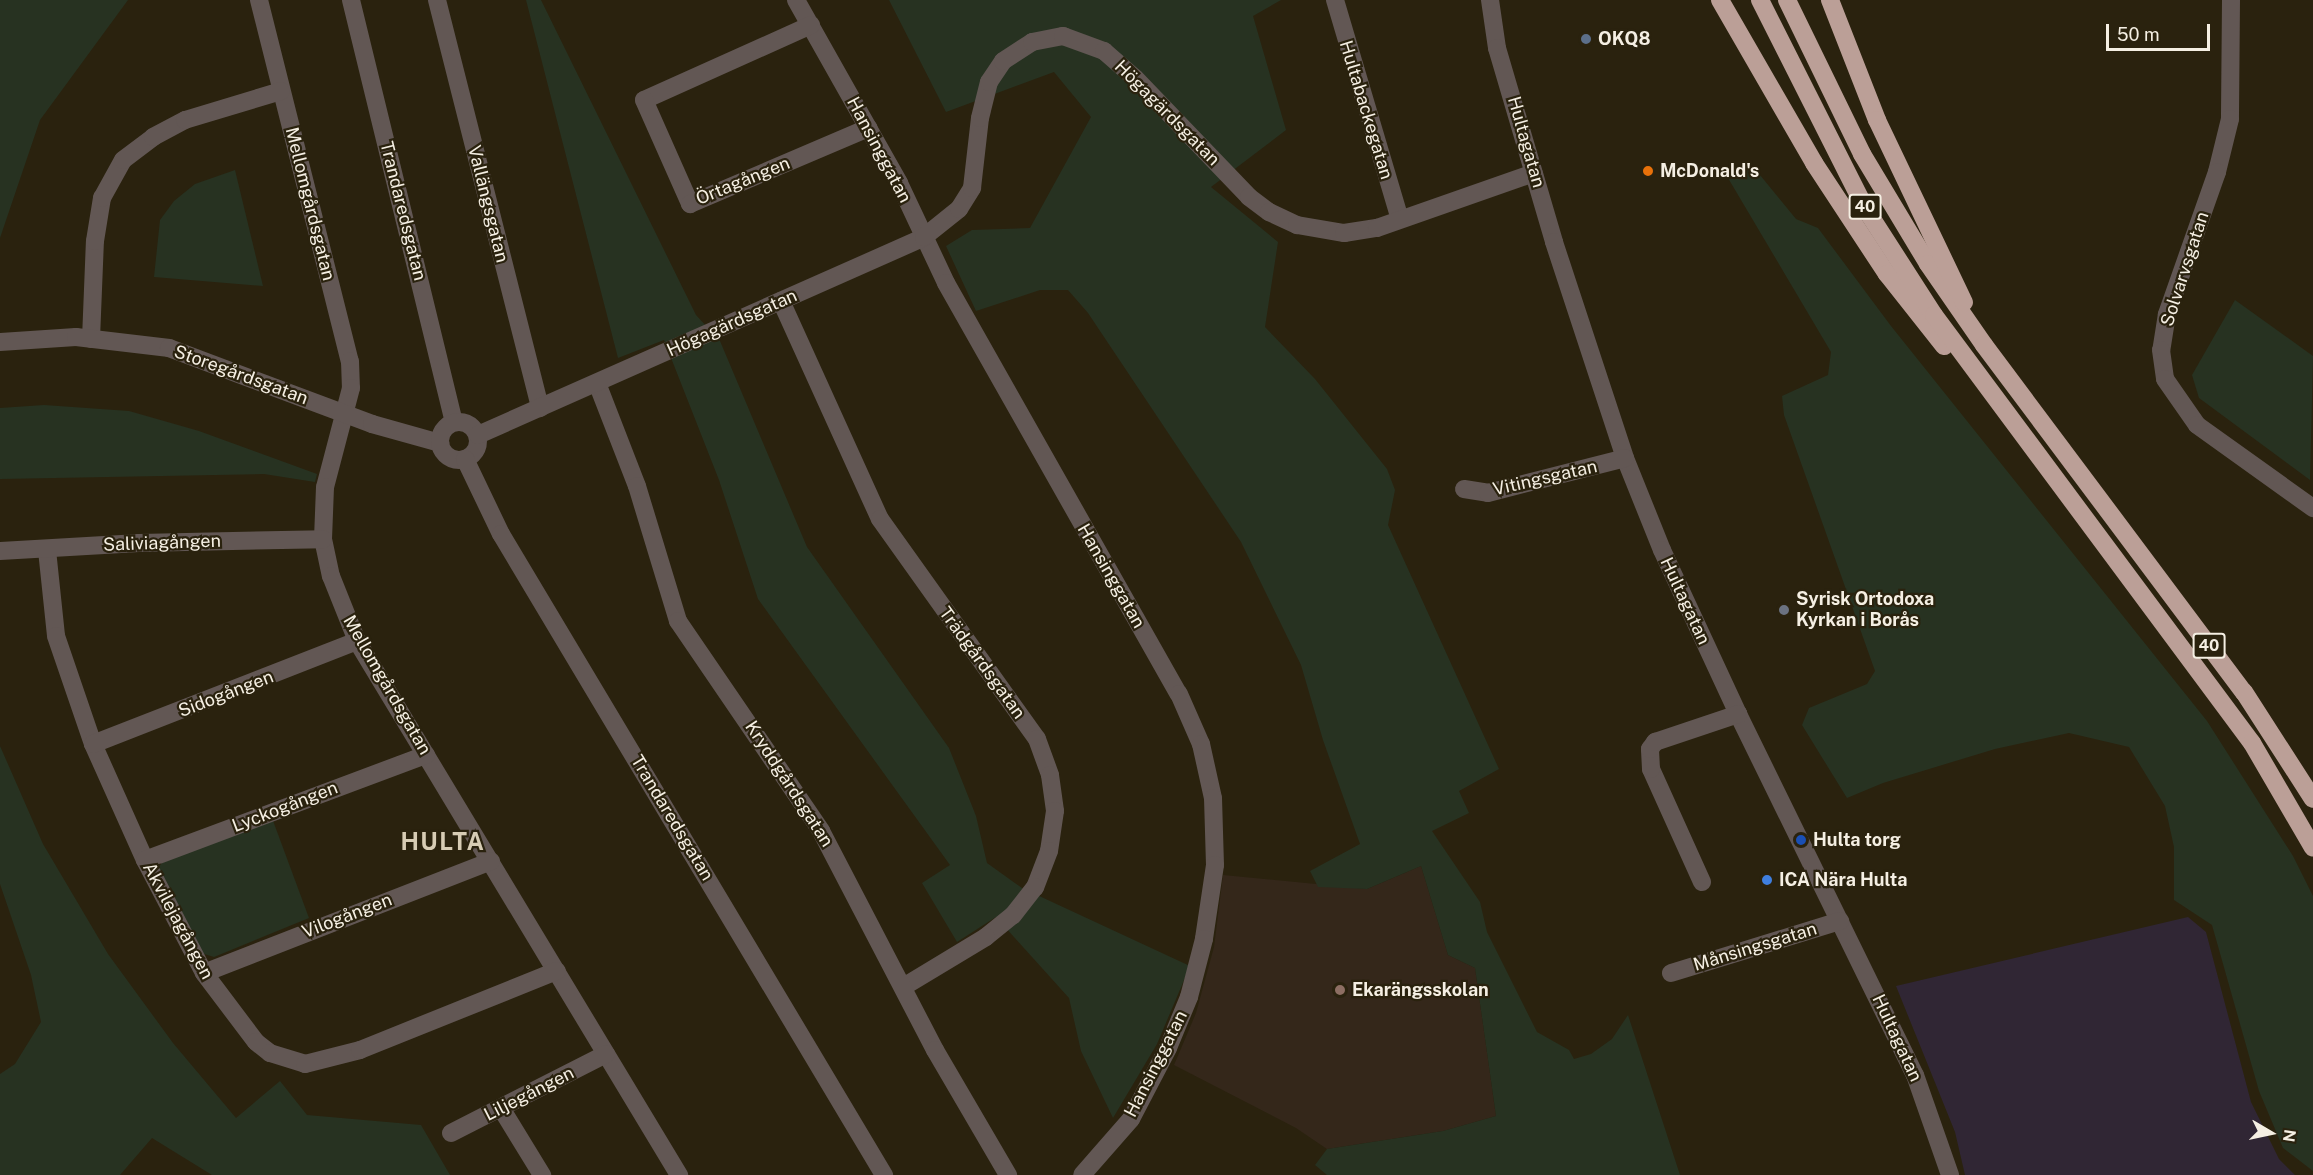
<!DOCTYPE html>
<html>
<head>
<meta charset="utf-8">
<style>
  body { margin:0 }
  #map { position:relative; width:2313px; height:1175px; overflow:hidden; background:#2a220e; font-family:"Public Sans",sans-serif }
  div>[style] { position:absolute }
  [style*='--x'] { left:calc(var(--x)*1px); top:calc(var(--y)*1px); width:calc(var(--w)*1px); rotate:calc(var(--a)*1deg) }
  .industrial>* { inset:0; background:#302634 }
  .education>* { inset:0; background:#34271a }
  .green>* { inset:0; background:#273221 }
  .minor>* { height:18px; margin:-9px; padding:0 9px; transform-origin:9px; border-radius:9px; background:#625754 }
  .minor>.ring { margin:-9px; padding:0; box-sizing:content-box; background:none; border:18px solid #625754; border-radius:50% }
  .highway>* { height:18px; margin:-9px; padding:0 9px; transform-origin:9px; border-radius:9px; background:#bb9f97 }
  .dots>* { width:16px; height:16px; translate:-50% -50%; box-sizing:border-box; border:3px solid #2a220e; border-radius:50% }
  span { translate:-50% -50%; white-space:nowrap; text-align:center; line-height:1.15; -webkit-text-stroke:4.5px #2a220e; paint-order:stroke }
  .shield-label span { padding:2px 4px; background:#2a220e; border:2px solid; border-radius:4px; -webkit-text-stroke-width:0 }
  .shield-label { font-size:16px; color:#f5efe3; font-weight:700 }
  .poi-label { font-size:18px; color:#f5efe3; font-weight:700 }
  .left { translate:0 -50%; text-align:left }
  .street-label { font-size:18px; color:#f5efe3 }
  .district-label { font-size:24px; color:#d7ccb4; font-weight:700; letter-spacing:1.5px }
  .north { position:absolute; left:2241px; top:1103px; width:60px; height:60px; -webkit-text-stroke:4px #2a220e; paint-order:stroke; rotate:99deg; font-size:16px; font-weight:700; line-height:24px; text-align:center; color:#f5efe3 }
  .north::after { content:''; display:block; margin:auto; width:21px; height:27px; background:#f5efe3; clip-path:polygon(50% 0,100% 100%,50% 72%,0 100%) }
  .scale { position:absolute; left:2106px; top:24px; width:104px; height:27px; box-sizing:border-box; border:3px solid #f5efe3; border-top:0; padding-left:8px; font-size:18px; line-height:21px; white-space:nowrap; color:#f5efe3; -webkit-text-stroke:4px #2a220e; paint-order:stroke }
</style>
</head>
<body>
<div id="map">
  <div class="industrial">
    <i style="clip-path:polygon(2188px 917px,2206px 932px,2251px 1102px,2279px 1159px,2295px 1175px,1965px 1175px,1955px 1132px,1896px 986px)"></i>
  </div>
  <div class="education">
    <i style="clip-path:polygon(1421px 866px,1448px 955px,1475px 968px,1496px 1116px,1443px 1131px,1327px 1149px,1296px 1128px,1174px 1065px,1196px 1013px,1214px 947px,1223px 875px,1367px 889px)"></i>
  </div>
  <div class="green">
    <i style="clip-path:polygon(0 0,128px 0,40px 120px,0 238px)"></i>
    <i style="clip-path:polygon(526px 0,541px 0,696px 315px,720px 341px,807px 547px,949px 748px,976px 816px,987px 863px,1022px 888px,1190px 966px,1157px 1044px,1113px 1118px,1081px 1051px,1069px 998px,996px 917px,957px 942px,922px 883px,950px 865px,758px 599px,719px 480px,664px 340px,618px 358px)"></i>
    <i style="clip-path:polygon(889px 0,1281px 0,1253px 16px,1286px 130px,1211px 187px,1278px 242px,1265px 327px,1315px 379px,1387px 469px,1395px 490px,1388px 525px,1499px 769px,1459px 791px,1469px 813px,1432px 831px,1480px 902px,1487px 932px,1537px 1032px,1569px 1050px,1574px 1059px,1591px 1054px,1612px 1039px,1628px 1015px,1680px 1175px,1327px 1175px,1315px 1165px,1327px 1149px,1443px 1131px,1496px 1116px,1475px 968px,1448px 955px,1421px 866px,1367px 889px,1318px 887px,1310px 871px,1360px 844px,1323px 740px,1301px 665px,1241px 542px,1088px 313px,1068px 290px,1040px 290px,976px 311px,946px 246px,972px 230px,1030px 228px,1091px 117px,1054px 72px,946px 112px)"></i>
    <i style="clip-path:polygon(1747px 169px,1760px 175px,1796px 219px,1818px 228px,1891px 326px,2207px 721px,2293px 856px,2313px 896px,2313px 1171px,2283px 1148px,2259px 1091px,2212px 925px,2174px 900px,2174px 847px,2165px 806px,2129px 747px,2069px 733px,1995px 749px,1883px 783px,1847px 798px,1802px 725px,1809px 708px,1867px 684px,1875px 671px,1784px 415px,1782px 396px,1828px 375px,1831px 352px,1728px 178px)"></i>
    <i style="clip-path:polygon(235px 170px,263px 286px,154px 277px,160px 220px,174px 201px,195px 184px)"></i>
    <i style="clip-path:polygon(2235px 300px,2313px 356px,2310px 480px,2199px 398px,2192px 375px)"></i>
    <i style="clip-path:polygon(44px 405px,129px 411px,199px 431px,317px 474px,315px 482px,264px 474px,0 479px,0 408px)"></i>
    <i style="clip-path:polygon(0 746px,43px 844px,108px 954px,173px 1043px,236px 1118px,280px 1081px,307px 1115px,421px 1125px,450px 1175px,212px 1175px,152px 1138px,120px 1175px,0 1175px,0 1074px,15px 1064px,41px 1022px,31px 975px,0 884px)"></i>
    <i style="clip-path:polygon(272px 818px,309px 918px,214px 957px,201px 953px,155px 862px)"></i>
  </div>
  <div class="minor">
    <i style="--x:259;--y:0;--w:372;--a:75.9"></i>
    <i style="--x:350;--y:361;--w:27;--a:88"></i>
    <i style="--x:351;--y:388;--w:102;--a:104.7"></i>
    <i style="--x:325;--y:487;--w:52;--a:92.2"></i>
    <i style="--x:323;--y:539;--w:38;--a:78"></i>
    <i style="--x:331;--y:576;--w:70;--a:68.2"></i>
    <i style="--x:357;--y:641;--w:624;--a:58.91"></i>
    <i style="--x:351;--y:0;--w:434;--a:76.3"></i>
    <i style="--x:437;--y:0;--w:421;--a:75.8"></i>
    <i style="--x:796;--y:0;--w:210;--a:60.6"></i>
    <i style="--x:899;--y:183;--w:110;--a:64.8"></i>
    <i style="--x:946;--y:283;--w:472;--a:60.5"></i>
    <i style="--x:1179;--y:694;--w:55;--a:66.3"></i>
    <i style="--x:1201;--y:744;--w:55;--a:77.5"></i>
    <i style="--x:1213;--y:798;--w:67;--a:88.3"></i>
    <i style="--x:1215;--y:865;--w:75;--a:98.5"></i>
    <i style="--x:1204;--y:939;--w:60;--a:104.5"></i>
    <i style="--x:1189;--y:997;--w:55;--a:112.4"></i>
    <i style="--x:1168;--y:1048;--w:80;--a:117.5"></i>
    <i style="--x:1131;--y:1119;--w:74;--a:131.2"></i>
    <i style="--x:1335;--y:0;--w:228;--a:73.5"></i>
    <i style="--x:1490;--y:0;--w:49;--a:81.7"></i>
    <i style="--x:1497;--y:48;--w:202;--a:73.6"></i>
    <i style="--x:1554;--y:242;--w:227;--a:71.8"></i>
    <i style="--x:1625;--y:458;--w:99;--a:68.1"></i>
    <i style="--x:1662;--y:550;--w:181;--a:65.1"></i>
    <i style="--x:1738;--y:714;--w:402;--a:63.9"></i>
    <i style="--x:1915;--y:1075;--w:106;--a:70.7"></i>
    <i style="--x:2231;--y:0;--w:119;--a:90.5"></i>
    <i style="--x:2230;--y:119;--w:55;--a:103.8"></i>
    <i style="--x:2217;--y:172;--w:151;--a:109.4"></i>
    <i style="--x:2167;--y:314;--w:36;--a:99"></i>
    <i style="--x:2161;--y:350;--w:29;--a:82"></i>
    <i style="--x:2165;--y:379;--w:56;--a:55.2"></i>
    <i style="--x:2197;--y:425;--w:143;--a:35.6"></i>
    <i style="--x:811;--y:25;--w:183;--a:155.8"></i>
    <i style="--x:644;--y:100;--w:114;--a:66.1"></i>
    <i style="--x:690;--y:204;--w:194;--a:-23.1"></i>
    <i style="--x:781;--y:301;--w:239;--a:65.6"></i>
    <i style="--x:880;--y:519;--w:270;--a:54.5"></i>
    <i style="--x:1037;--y:739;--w:38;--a:70"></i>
    <i style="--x:1050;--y:775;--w:36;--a:82"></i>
    <i style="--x:1055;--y:811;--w:40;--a:98.5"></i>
    <i style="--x:1049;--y:851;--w:39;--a:111"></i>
    <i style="--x:1035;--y:887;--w:36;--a:128"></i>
    <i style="--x:1013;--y:915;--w:35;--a:141"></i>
    <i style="--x:986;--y:937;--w:97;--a:148.9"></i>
    <i style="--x:91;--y:339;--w:98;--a:-87.7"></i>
    <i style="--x:95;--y:241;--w:44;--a:-80.8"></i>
    <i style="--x:102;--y:198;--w:43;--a:-61.1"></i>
    <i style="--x:123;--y:160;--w:38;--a:-37"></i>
    <i style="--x:153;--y:137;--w:36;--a:-28"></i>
    <i style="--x:185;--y:120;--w:100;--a:-16.8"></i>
    <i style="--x:0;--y:342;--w:76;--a:-3.8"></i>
    <i style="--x:76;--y:337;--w:94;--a:6.7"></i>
    <i style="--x:169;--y:348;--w:217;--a:20.5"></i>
    <i style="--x:372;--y:424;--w:71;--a:15.6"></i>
    <i style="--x:597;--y:383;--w:110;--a:68.8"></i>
    <i style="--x:637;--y:486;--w:141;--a:73.1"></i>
    <i style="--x:678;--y:621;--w:254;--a:55.7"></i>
    <i style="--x:821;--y:831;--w:247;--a:62.5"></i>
    <i style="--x:935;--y:1050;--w:145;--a:59.7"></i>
    <i class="ring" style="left:440px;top:422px;width:20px;height:20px"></i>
    <i style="--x:478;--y:435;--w:488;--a:-23.9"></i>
    <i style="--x:924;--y:237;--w:45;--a:-38.7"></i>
    <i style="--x:959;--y:209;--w:25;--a:-58"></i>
    <i style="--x:972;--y:188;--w:70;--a:-83.5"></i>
    <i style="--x:980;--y:118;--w:37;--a:-76"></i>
    <i style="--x:989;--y:82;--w:25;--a:-56"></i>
    <i style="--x:1003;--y:61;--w:35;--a:-33"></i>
    <i style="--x:1032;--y:42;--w:32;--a:-11"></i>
    <i style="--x:1063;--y:36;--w:44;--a:20.1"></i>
    <i style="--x:1104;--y:51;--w:41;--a:41.1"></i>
    <i style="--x:1135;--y:78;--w:165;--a:46.2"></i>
    <i style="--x:1249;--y:197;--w:25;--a:37"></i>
    <i style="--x:1269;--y:212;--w:31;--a:25"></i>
    <i style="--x:1297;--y:225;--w:48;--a:9.7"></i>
    <i style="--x:1344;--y:233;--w:33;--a:-9"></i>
    <i style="--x:1377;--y:228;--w:166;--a:-19.3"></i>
    <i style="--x:465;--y:459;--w:83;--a:64.4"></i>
    <i style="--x:501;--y:534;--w:747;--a:59.14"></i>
    <i style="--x:1464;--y:489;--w:24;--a:9"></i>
    <i style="--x:1488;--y:493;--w:141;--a:-14.3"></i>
    <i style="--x:47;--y:550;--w:86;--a:84"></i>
    <i style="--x:56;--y:636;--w:114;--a:71.1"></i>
    <i style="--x:93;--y:744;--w:127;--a:65.9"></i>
    <i style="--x:145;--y:860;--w:127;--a:62.4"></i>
    <i style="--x:204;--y:973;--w:86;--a:53"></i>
    <i style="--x:256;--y:1042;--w:18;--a:38"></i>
    <i style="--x:270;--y:1053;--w:37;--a:17"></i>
    <i style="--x:305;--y:1064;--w:57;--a:-14.3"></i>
    <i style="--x:360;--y:1050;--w:212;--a:-21.9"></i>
    <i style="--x:0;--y:551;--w:139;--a:-3.3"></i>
    <i style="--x:139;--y:543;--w:184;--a:-1.2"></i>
    <i style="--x:93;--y:744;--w:283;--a:-21.3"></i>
    <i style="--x:145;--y:860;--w:300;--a:-20.5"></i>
    <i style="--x:1702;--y:882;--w:124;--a:-114.3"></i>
    <i style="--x:1651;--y:769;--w:20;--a:-93"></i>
    <i style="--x:1650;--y:749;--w:9;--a:-54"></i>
    <i style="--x:1655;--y:742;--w:88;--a:-18.6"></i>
    <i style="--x:204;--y:973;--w:308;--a:-21.3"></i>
    <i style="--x:1671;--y:973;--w:177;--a:-17.1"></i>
    <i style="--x:501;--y:1108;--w:79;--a:58.5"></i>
    <i style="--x:451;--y:1133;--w:174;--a:-27"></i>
  </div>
  <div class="highway">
    <i style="--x:1720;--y:0;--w:188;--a:60"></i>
    <i style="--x:1814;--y:163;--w:133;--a:56.7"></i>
    <i style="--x:1887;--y:274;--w:92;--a:51.6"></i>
    <i style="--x:1760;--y:0;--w:233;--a:63.2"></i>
    <i style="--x:1865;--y:208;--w:127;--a:57.2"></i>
    <i style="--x:1934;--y:315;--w:533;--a:53.39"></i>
    <i style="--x:2252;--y:743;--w:121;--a:59.8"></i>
    <i style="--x:1787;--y:0;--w:171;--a:64"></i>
    <i style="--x:1862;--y:154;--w:128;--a:59"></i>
    <i style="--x:1928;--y:264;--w:98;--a:55.3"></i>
    <i style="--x:1984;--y:345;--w:434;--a:53.2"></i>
    <i style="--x:2244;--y:692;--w:127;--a:57.2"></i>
    <i style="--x:1830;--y:0;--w:129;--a:68.6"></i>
    <i style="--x:1877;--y:120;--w:202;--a:64.5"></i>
  </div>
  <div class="dots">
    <i style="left:1586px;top:39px;background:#5c6f8a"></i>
    <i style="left:1648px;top:171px;background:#e8710a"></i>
    <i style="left:1784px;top:610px;background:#6b7280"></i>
    <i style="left:1801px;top:840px;background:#1a4fb4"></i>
    <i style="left:1767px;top:880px;background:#3f7fe0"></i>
    <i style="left:1340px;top:990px;background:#8d6e63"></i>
  </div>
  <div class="shield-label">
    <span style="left:1865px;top:207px">40</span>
    <span style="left:2209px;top:646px">40</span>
  </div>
  <div class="poi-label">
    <span class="left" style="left:1598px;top:39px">OKQ8</span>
    <span class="left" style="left:1660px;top:171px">McDonald's</span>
    <span class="left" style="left:1796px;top:610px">Syrisk Ortodoxa<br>Kyrkan i Borås</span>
    <span class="left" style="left:1813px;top:840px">Hulta torg</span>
    <span class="left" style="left:1779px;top:880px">ICA Nära Hulta</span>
    <span class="left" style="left:1352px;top:990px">Ekarängsskolan</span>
  </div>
  <div class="street-label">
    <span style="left:1366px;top:110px;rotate:73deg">Hultabackegatan</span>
    <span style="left:1167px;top:113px;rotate:45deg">Högagärdsgatan</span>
    <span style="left:1526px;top:142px;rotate:74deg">Hultagatan</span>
    <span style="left:879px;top:150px;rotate:62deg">Hansinggatan</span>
    <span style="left:743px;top:181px;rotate:-22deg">Örtagången</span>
    <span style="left:310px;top:204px;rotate:76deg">Mellomgårdsgatan</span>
    <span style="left:488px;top:204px;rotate:76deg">Vallängsgatan</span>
    <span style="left:403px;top:211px;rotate:76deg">Trandaredsgatan</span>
    <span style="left:2185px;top:269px;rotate:-72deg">Solvarvsgatan</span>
    <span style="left:732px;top:323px;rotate:-24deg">Högagärdsgatan</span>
    <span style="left:241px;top:375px;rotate:20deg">Storegårdsgatan</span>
    <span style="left:1545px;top:478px;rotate:-13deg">Vitingsgatan</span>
    <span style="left:162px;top:543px;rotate:-2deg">Saliviagången</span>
    <span style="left:1111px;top:576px;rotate:60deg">Hansinggatan</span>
    <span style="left:1685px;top:601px;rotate:65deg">Hultagatan</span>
    <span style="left:982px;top:663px;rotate:54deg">Trädgårdsgatan</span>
    <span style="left:387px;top:685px;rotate:60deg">Mellomgårdsgatan</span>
    <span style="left:226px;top:694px;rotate:-21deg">Sidogången</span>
    <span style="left:789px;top:784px;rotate:57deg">Kryddgårdsgatan</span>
    <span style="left:285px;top:807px;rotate:-21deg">Lyckogången</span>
    <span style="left:672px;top:818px;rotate:59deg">Trandaredsgatan</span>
    <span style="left:347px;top:916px;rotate:-21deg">Vilogången</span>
    <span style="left:178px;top:921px;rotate:62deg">Akvilejagången</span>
    <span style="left:1755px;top:947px;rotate:-17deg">Månsingsgatan</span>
    <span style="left:1897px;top:1038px;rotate:65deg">Hultagatan</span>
    <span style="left:1156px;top:1064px;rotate:-63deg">Hansinggatan</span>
    <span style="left:529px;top:1094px;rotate:-27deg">Liljegången</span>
  </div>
  <div class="district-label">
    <span style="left:443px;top:842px">HULTA</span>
  </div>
  <div class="north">N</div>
  <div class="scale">50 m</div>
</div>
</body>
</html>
